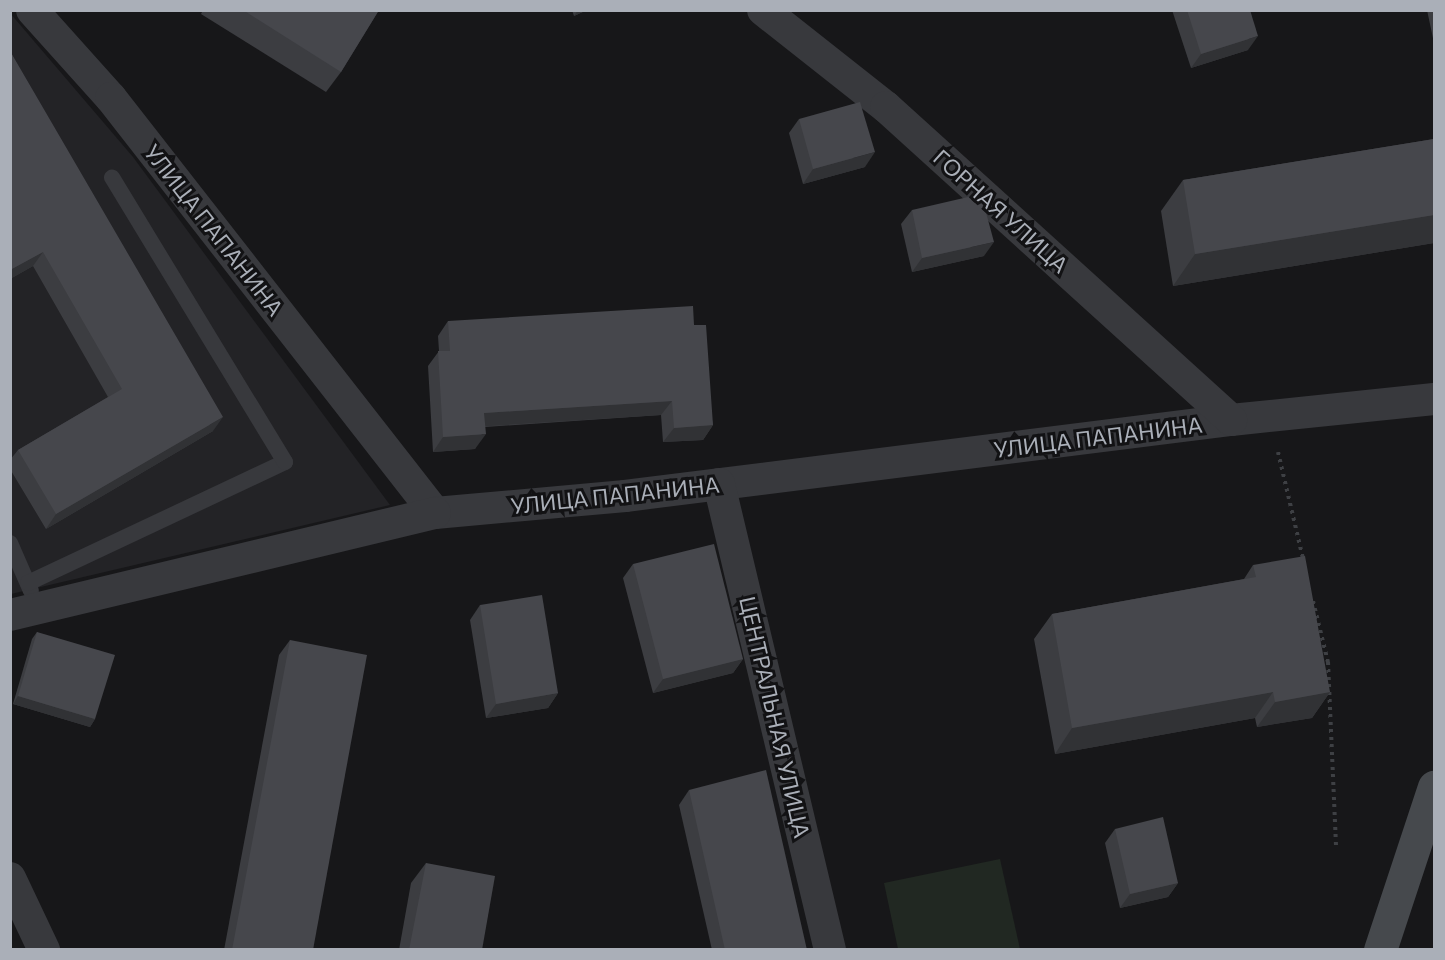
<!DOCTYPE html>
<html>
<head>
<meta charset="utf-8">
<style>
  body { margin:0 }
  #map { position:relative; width:1445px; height:960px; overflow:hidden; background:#171719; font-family:Commissioner,sans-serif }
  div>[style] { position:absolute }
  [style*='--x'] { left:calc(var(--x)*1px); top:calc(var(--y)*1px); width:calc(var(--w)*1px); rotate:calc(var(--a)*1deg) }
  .built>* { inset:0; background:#232326 }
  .green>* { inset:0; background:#212822 }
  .path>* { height:4px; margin-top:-2px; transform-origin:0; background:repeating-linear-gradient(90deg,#3e4044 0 3px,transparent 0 7.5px) }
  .lane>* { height:16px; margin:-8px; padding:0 8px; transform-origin:8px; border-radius:8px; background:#38393d }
  .street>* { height:32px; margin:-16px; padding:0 16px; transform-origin:16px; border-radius:16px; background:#38393d }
  .secondary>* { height:33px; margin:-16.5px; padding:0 16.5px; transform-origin:16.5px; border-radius:16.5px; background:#46494d }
  .wall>* { inset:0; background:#3c3d41 }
  .shaded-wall>* { inset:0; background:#313235 }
  .building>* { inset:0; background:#46474c }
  span { translate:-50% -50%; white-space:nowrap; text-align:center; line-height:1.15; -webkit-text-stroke:6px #121214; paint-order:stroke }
  .street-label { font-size:22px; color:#aaafb8 }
  .frame { position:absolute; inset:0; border:12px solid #aaafb8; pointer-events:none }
</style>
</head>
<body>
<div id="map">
  <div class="built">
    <i style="clip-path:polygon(10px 13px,133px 157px,390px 505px,11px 594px)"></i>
  </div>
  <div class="green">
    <i style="clip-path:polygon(1000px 859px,1020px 949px,898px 949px,884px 883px)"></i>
  </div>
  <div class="path">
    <i style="--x:1278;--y:452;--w:110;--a:76.8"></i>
    <i style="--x:1313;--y:601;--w:63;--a:76.2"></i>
    <i style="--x:1328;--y:662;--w:185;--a:87.5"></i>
  </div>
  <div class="lane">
    <i style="--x:10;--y:543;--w:52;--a:66.4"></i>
    <i style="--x:28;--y:583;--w:284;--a:-25.2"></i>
    <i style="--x:285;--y:462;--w:333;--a:-121.3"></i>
  </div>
  <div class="street">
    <i style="--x:32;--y:10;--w:118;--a:48.1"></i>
    <i style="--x:111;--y:98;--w:526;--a:52.02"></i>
    <i style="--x:435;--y:513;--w:191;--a:-5.1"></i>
    <i style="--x:625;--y:496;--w:611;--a:-7.15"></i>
    <i style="--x:1231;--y:420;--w:204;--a:-5.9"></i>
    <i style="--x:763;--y:10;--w:157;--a:38.3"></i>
    <i style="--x:886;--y:107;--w:466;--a:42.2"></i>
    <i style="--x:719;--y:484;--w:479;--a:76.6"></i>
    <i style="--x:10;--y:615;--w:437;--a:-13.5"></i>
    <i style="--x:10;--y:878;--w:80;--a:64.7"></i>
  </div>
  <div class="secondary">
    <i style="--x:1380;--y:950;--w:172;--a:-71.7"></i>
  </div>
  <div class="wall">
    <i style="clip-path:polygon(203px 10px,379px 10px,341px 72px,326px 92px,201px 14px)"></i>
    <i style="clip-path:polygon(572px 10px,587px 10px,574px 16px)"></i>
    <i style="clip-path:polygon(1172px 10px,1250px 10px,1248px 50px,1191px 68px)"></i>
    <i style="clip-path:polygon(1427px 10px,1434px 10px,1434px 43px)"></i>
    <i style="clip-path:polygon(10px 51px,213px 431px,46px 529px,10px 469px,10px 460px,18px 450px,108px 397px,33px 266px,10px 279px)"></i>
    <i style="clip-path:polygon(799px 119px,865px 167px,803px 184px,789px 133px)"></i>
    <i style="clip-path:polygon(1434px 139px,1434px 243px,1173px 286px,1161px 211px,1183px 180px)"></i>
    <i style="clip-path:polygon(912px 210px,984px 256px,912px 272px,901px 224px)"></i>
    <i style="clip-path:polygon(448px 321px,694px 325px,713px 425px,703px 440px,663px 442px,661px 415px,485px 427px,475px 449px,433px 452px,428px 366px,439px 351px,438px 336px)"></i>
    <i style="clip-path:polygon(633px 564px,743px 659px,733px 673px,653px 693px,623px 578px)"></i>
    <i style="clip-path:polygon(1253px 565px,1330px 692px,1312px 718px,1257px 727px,1255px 718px,1055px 754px,1034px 639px,1052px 614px,1244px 579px)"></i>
    <i style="clip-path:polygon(480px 605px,558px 693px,548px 708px,486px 718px,470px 620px)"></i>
    <i style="clip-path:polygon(37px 632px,95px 719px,90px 727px,13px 704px,32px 639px)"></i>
    <i style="clip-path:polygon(290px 640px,313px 950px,224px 950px,279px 655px)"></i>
    <i style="clip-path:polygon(689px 790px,807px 950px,712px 950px,679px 805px)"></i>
    <i style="clip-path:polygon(1115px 829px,1178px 883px,1168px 897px,1120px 908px,1105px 843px)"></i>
    <i style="clip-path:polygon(426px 863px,482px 950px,399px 950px,411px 883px)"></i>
  </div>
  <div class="shaded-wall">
    <i style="clip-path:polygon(578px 10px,587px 10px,574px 16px)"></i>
    <i style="clip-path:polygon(1258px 36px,1248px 50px,1191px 68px,1201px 54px)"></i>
    <i style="clip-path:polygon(875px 152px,865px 167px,803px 184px,813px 169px)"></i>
    <i style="clip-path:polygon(1434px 215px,1434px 243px,1173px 286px,1195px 254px)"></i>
    <i style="clip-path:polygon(994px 242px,984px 256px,912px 272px,922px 258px)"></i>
    <i style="clip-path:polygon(43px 252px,33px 266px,10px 279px,10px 270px)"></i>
    <i style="clip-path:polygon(672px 401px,661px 415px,474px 427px,484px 413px)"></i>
    <i style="clip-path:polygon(223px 417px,213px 431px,46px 529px,56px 514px)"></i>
    <i style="clip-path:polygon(713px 425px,703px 440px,663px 442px,674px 428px)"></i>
    <i style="clip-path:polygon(486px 434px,475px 449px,433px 452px,443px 437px)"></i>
    <i style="clip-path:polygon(743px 659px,733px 673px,653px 693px,663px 679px)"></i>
    <i style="clip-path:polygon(1273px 692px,1255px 718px,1055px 754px,1072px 728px)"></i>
    <i style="clip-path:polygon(1330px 692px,1312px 718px,1257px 727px,1275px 702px)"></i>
    <i style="clip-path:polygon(558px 693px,548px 708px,486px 718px,496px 704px)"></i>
    <i style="clip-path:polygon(18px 696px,95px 719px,90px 727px,13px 704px)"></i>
    <i style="clip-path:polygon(1178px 883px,1168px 897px,1120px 908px,1130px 894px)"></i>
  </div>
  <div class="building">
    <i style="clip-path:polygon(243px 10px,379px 10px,341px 72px)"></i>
    <i style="clip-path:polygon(1187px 10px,1250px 10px,1258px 36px,1201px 54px)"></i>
    <i style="clip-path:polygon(10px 51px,223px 417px,56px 514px,18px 450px,122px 389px,43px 252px,10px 270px)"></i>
    <i style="clip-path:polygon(860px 102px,875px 152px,813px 169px,799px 119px)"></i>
    <i style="clip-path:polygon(1434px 139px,1434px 215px,1195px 254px,1183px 180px)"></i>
    <i style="clip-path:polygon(981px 194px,994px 242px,922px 258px,912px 210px)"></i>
    <i style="clip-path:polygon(693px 306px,694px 325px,706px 325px,713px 425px,674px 428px,672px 401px,484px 413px,486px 434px,443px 437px,438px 351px,450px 351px,448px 321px)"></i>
    <i style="clip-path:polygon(714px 544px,743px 659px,663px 679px,633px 564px)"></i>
    <i style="clip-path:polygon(1305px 556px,1330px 692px,1275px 702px,1273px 692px,1072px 728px,1052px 614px,1256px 577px,1253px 565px)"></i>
    <i style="clip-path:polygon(542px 595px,558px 693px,496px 704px,480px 605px)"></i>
    <i style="clip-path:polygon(37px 632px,115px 655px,95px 719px,18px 696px)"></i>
    <i style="clip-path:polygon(290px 640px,367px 655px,313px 950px,232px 950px)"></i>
    <i style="clip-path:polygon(766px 770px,807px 950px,725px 950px,689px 790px)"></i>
    <i style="clip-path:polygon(1163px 817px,1178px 883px,1130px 894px,1115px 829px)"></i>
    <i style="clip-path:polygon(426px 863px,495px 876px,482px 950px,409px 950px)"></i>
  </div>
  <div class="street-label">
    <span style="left:1001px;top:211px;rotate:42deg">ГОРНАЯ УЛИЦА</span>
    <span style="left:214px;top:230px;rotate:52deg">УЛИЦА ПАПАНИНА</span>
    <span style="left:1098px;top:437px;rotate:-7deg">УЛИЦА ПАПАНИНА</span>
    <span style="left:615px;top:495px;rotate:-6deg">УЛИЦА ПАПАНИНА</span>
    <span style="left:775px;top:717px;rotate:77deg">ЦЕНТРАЛЬНАЯ УЛИЦА</span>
  </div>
  <div class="frame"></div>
</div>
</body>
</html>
